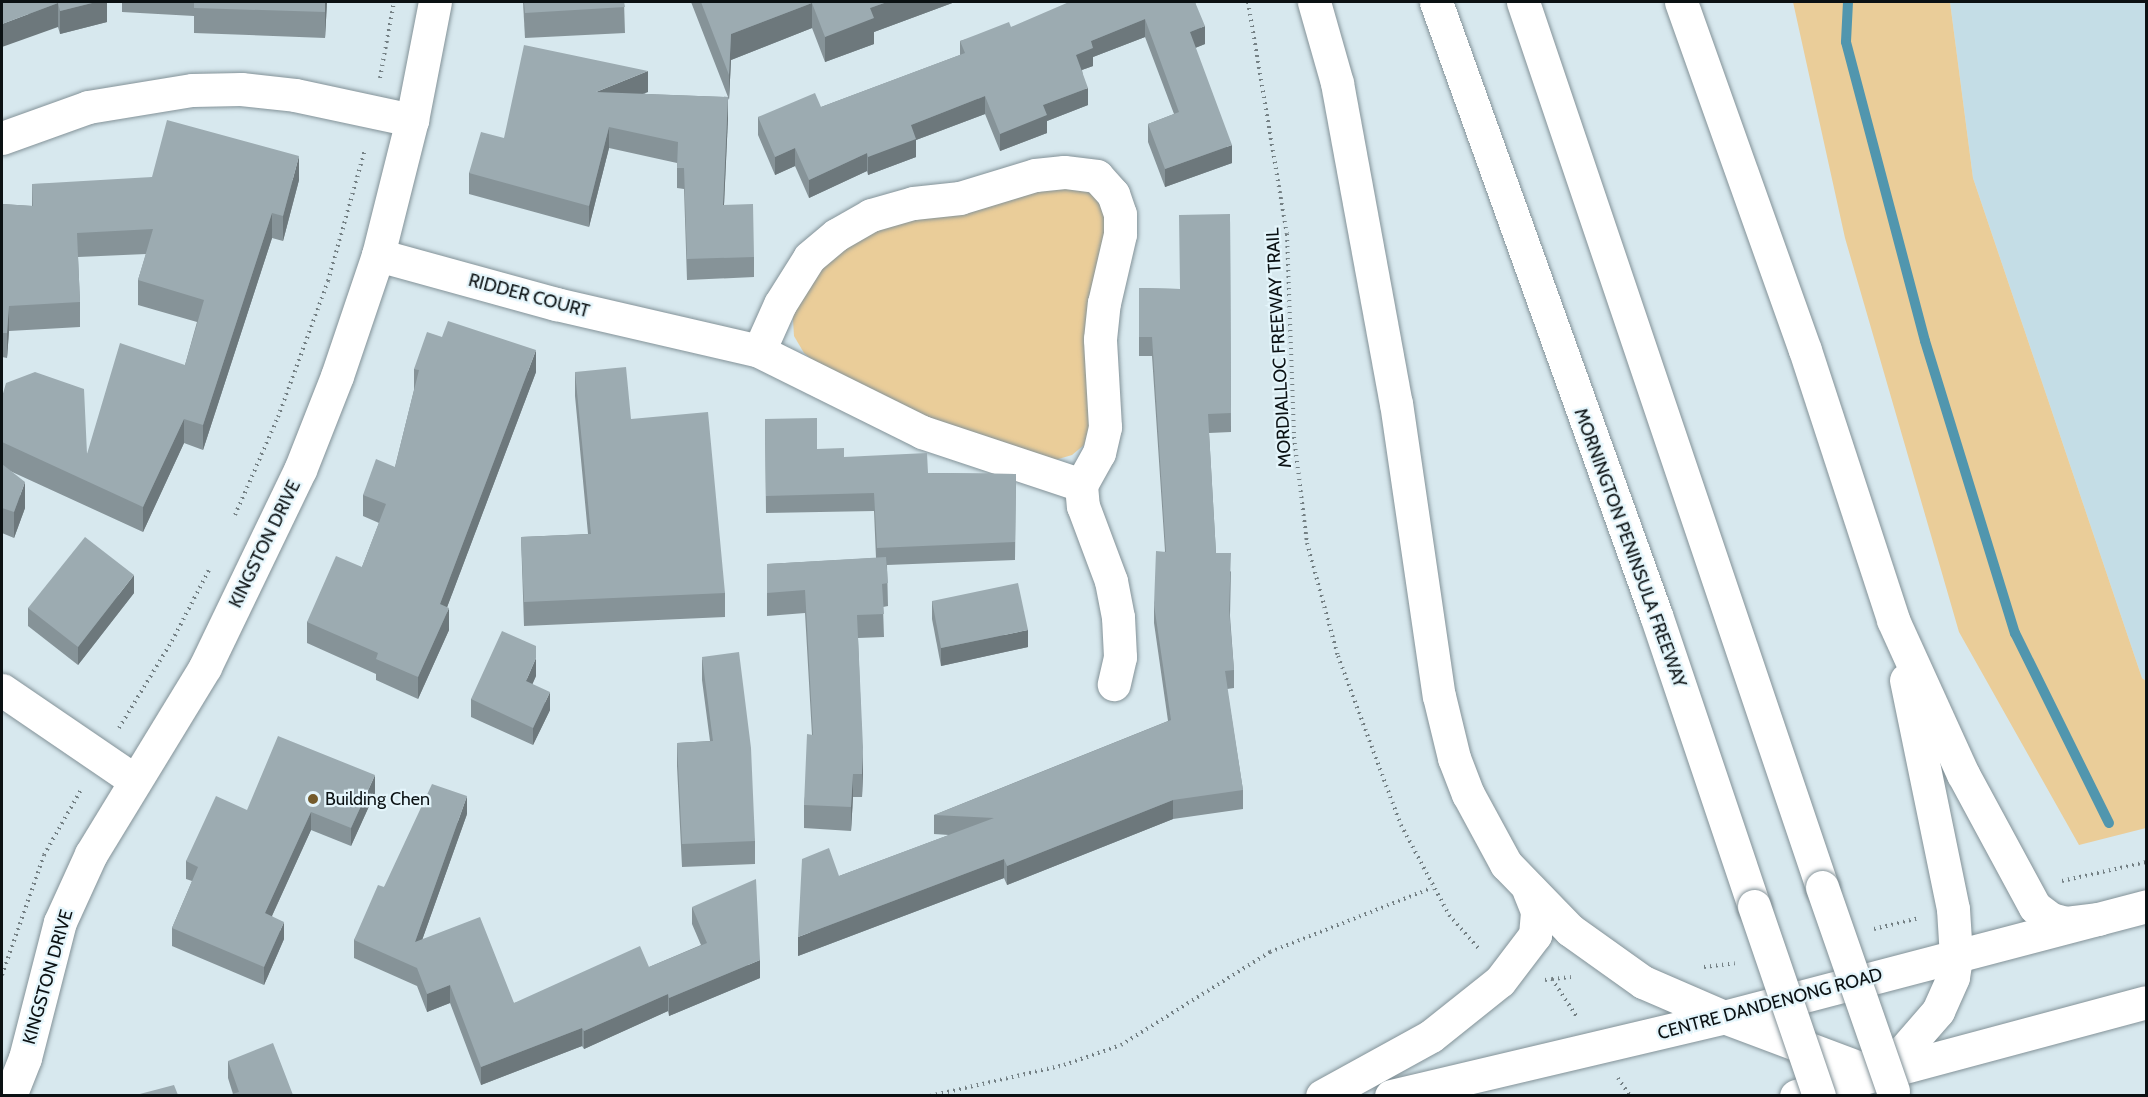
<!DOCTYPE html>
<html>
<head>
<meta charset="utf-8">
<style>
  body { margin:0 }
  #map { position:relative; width:2148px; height:1097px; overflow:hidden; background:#d7e8ee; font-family:Cabin,sans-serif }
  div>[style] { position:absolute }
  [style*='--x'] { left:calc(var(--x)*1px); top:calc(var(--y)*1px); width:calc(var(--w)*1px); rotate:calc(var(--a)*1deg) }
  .built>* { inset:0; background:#c4dde6 }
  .green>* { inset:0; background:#eacd99 }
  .stream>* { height:10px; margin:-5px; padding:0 5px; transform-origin:5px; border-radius:5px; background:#5196ae }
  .path>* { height:4px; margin-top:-2px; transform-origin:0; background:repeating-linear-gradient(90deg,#748084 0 1.5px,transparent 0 6px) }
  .roads { filter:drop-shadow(0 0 2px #839298) drop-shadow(0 0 2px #839298) }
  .minor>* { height:33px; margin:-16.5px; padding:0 16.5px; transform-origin:16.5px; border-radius:16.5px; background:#fff }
  .major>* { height:33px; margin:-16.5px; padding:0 16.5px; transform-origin:16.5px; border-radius:16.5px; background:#fff }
  .highway>* { height:33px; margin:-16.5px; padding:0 16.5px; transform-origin:16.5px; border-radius:16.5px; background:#fff }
  .bridges { filter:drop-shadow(0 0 2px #839298) drop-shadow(0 0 2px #839298) }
  .highway-bridge>* { height:33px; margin:-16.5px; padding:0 16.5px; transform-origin:16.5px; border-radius:16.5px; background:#fff }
  .wall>* { inset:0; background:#869398 }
  .shaded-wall>* { inset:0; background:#6d787c }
  .building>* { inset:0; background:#9cabb1 }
  .dots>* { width:16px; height:16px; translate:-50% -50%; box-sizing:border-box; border:3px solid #e4f5fb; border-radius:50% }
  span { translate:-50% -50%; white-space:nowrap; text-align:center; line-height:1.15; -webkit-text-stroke:4.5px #e4f5fb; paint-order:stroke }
  .street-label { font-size:18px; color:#0b1113 }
  .poi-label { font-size:18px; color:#0b1113 }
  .left { translate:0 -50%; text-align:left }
  .frame { position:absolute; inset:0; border:3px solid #0b1113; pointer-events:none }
</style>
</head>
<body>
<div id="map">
  <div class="built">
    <i style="clip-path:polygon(1950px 2px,2146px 2px,2146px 681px,2142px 678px,1973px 178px)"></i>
  </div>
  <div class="green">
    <i style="clip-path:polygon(1793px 2px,1950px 2px,1973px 178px,2142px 678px,2146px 681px,2146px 828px,2079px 845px,1959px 632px,1845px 238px)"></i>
    <i style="clip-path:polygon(1056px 182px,1091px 190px,1108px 216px,1093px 414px,1084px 445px,1072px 455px,1055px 460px,929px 423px,833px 377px,804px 353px,794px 336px,792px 305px,819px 265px,879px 223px)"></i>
  </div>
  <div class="stream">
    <i style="--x:1848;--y:2;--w:40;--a:92.9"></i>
    <i style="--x:1846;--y:42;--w:309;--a:75.2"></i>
    <i style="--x:1925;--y:341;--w:306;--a:72.9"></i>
    <i style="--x:2015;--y:633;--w:212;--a:63.7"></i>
  </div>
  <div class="path">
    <i style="--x:1248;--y:2;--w:235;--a:80.5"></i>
    <i style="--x:1287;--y:234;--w:203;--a:88"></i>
    <i style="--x:1294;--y:437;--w:107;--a:83"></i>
    <i style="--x:1307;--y:543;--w:117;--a:74.7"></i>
    <i style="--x:1338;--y:656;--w:180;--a:69.6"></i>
    <i style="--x:1401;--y:825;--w:102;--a:61.9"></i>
    <i style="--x:1449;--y:915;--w:47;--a:48.5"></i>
    <i style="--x:380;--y:78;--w:77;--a:-79.6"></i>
    <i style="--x:235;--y:515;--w:107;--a:-66.3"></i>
    <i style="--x:278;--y:417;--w:145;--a:-69.8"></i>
    <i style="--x:328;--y:281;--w:137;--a:-74.3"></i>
    <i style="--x:119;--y:728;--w:102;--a:-58.7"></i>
    <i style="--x:172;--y:641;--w:80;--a:-62.5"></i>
    <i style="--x:2062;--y:881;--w:86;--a:-12.7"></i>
    <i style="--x:1874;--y:929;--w:46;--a:-13.7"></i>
    <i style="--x:1704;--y:967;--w:31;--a:-7"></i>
    <i style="--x:2;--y:975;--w:127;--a:-70.7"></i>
    <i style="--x:44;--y:855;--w:77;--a:-60.4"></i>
    <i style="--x:1552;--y:979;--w:19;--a:-6"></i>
    <i style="--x:1545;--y:980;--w:7;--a:-8"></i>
    <i style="--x:1552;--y:979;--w:45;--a:56.7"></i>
    <i style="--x:1618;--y:1078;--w:22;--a:56"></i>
    <i style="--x:930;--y:1096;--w:138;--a:-13"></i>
    <i style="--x:1064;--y:1065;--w:60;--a:-19.3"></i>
    <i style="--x:1121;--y:1045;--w:176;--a:-32"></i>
    <i style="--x:1270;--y:952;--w:174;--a:-21.6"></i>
  </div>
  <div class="roads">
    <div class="minor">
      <i style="--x:2;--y:138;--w:91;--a:-19.8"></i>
      <i style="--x:88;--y:107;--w:105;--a:-9.3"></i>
      <i style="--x:192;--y:90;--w:49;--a:-1.2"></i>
      <i style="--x:241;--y:89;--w:54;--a:6.3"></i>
      <i style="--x:295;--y:95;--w:120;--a:12.1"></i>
      <i style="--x:378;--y:255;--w:185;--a:15.4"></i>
      <i style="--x:556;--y:304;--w:208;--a:13"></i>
      <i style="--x:759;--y:351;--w:182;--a:26.4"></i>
      <i style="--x:922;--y:432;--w:168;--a:18.4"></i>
      <i style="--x:1081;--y:485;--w:37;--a:-61"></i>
      <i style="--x:1099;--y:453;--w:27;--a:-77"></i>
      <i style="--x:1105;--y:427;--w:88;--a:-93.3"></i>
      <i style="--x:1100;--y:339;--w:36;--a:-84"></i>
      <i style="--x:1104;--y:303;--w:71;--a:-76.9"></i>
      <i style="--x:1120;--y:234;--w:20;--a:-90"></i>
      <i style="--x:1120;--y:214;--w:21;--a:-109"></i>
      <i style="--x:1113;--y:194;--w:24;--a:-132"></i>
      <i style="--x:1097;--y:176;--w:33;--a:-173"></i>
      <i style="--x:1064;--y:172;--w:29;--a:174"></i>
      <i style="--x:1035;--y:175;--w:78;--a:163"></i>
      <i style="--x:960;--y:198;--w:47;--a:173.9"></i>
      <i style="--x:913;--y:203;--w:44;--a:164.1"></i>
      <i style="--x:871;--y:215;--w:40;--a:150.3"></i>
      <i style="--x:836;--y:235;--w:35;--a:140"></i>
      <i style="--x:809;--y:258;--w:54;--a:122.2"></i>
      <i style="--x:780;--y:304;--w:51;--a:114.1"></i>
      <i style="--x:1081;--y:485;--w:21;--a:85"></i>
      <i style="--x:1083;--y:506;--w:80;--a:69.5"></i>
      <i style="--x:1111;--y:581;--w:37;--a:79"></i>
      <i style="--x:1118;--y:617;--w:40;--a:87.1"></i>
      <i style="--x:1120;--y:657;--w:28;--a:103"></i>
      <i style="--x:2;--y:690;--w:160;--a:34.3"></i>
      <i style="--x:10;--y:1096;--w:41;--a:-68.5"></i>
      <i style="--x:25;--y:1058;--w:140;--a:-75.6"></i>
      <i style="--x:60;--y:922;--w:75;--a:-65.5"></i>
      <i style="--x:91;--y:854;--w:219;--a:-58.6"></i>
      <i style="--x:205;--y:667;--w:219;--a:-64.3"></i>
      <i style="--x:300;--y:470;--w:101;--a:-68.5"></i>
      <i style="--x:337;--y:376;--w:128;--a:-71.3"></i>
      <i style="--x:378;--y:255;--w:139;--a:-75.9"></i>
      <i style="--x:412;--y:120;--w:120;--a:-79"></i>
    </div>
    <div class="major">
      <i style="--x:1724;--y:1017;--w:165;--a:20.6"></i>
      <i style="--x:1885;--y:1072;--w:81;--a:-49"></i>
      <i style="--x:1938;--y:1011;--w:37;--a:-66"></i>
      <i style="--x:1953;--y:977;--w:20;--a:-81"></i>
      <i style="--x:1391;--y:1096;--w:342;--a:-13.3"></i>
      <i style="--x:1724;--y:1017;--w:436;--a:-14.7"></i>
      <i style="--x:1796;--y:1096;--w:362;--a:-15"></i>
    </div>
    <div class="highway">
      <i style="--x:1314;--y:2;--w:84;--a:74.1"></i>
      <i style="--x:1337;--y:83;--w:325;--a:79.6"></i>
      <i style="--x:1396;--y:403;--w:296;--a:81.7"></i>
      <i style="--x:1439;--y:696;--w:64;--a:76.4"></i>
      <i style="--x:1454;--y:758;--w:39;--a:69"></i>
      <i style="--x:1468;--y:794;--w:80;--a:61.5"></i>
      <i style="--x:1506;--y:864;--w:92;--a:45.9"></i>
      <i style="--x:1570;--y:930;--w:90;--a:35.5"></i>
      <i style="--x:1643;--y:982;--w:88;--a:23.4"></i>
      <i style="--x:1436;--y:2;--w:651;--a:70.26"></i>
      <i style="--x:1656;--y:615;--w:307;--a:71.4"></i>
      <i style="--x:1523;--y:2;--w:934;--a:71.33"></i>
      <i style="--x:1681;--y:2;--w:369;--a:70.4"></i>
      <i style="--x:1805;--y:350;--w:284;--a:71.9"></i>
      <i style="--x:1893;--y:620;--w:169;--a:65.6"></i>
      <i style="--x:1963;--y:774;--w:151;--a:61.6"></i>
      <i style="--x:2035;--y:907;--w:20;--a:37"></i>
      <i style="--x:2051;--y:919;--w:16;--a:15"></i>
      <i style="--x:2066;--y:923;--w:33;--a:-7"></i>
      <i style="--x:1906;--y:680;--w:234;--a:78.4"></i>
      <i style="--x:1953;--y:909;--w:48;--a:86.4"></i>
      <i style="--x:1322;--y:1096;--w:124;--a:-28.8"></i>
      <i style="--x:1431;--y:1036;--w:88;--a:-38.6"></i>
      <i style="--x:1500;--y:981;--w:58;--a:-52.7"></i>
      <i style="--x:1535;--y:935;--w:24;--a:-85"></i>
      <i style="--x:1537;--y:911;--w:22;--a:-112"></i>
    </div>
  </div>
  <div class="bridges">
    <div class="highway-bridge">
      <i style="--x:1822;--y:887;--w:216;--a:70.8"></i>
      <i style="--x:1754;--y:906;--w:201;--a:71.1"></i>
    </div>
  </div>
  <div class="wall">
    <i style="clip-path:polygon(2px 2px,107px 2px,107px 22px,60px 34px,58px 27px)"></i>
    <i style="clip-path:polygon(122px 2px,327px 2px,325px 38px,194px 33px,194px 16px,122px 12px)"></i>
    <i style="clip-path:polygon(523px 2px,624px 2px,625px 33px,525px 38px)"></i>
    <i style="clip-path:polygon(691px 2px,955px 2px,874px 32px,874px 44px,825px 62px,812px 28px,731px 60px,729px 100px,728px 98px,728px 118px,724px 205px,754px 257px,754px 277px,687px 280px,684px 189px,677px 188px,677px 163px,609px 148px,589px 227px,469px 194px,469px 173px,504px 138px,648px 92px,644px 94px,728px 97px)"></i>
    <i style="clip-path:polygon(1195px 2px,1205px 44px,1195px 48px,1232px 163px,1165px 187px,1148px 142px,1148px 124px,1174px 114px,1145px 37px,1093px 57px,1093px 66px,1082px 70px,1088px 105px,1047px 121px,1047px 133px,1000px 151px,985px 114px,916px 140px,916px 157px,868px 175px,867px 171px,809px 198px,795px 166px,775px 175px,758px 135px,758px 117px,821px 107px,960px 55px,960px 41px,1011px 27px)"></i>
    <i style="clip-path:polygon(299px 180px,283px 241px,272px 238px,203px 450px,184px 443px,143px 532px,10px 471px,25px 508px,14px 538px,2px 533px,2px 397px,87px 454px,185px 365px,197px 322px,138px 305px,138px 280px,146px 254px,78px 257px,80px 302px,80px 327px,9px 331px,7px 358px,2px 357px,2px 204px,32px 206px,32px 184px)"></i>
    <i style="clip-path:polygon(1230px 214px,1231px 432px,1209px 433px,1216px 553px,1231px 572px,1230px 616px,1234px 670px,1234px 688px,1227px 689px,1243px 790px,1243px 809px,1173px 819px,1007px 885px,1004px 878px,798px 956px,839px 876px,949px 835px,934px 834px,934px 815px,1168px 721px,1154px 623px,1154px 605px,1165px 551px,1152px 356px,1139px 356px,1139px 288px,1180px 289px)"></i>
    <i style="clip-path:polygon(414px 369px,536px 372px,447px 607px,449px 630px,418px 699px,376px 680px,376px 674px,307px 643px,307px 622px,362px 567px,379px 523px,363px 516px,363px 495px,395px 467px,414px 390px)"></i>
    <i style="clip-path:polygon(575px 372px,631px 419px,725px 593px,725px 617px,524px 626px,521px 537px,588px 534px,575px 396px)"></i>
    <i style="clip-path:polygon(765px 419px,817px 449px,844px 457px,928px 473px,1016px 474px,1015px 560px,887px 565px,888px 606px,883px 607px,884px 637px,858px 638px,863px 770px,862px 797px,853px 797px,851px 831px,804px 828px,804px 805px,812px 735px,805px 613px,767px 616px,767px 564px,876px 558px,874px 511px,766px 513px)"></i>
    <i style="clip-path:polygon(134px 593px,78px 665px,28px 626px,28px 608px)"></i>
    <i style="clip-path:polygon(932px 601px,1028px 647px,941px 666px,932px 619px)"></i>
    <i style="clip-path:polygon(702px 657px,755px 841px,755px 864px,682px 867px,677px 766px,677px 743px,710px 741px,702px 680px)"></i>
    <i style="clip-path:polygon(536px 676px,532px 684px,550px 710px,533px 745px,471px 717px,471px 699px)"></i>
    <i style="clip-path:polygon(375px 793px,351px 846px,311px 830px,272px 916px,284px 939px,264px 985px,172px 946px,172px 928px,192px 881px,186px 879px,186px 861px,247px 810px)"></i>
    <i style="clip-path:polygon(467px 814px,422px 940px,514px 1003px,649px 967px,701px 945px,692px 924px,692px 907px,760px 978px,669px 1016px,668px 1011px,584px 1049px,582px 1046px,481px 1085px,450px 1003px,427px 1012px,417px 986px,354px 958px,354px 940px,384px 887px)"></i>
    <i style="clip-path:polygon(228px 1061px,293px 1095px,233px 1094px,228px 1078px)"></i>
  </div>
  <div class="shaded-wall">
    <i style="clip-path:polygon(96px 2px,107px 2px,107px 22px,60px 34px,60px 11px)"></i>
    <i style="clip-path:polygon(325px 2px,327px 2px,325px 38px)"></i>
    <i style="clip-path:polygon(887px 2px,955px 2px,874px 32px,874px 44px,825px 62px,825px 37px,870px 8px)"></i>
    <i style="clip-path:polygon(58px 3px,58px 27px,2px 47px,2px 24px)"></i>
    <i style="clip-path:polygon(812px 3px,812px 28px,731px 60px,729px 100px,729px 75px,731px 34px)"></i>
    <i style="clip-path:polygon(1145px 19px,1145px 37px,1093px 57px,1093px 66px,1076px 72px,1076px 55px,1091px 41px)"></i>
    <i style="clip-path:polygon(1205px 26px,1205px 44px,1190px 50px,1190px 32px)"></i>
    <i style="clip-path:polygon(648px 71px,648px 92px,596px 112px,596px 92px)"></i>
    <i style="clip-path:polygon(1088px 88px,1088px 105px,1047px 121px,1047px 133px,1000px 151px,1000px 134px,1043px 105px)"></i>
    <i style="clip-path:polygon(985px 96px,985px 114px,916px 140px,916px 157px,868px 175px,868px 157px,911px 125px)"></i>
    <i style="clip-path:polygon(728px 97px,728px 118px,723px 226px,723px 205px)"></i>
    <i style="clip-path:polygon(609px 127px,609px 148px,589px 227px,589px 206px)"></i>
    <i style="clip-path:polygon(1232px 145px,1232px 163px,1165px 187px,1165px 169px)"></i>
    <i style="clip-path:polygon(795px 148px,795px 166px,775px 175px,775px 157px)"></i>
    <i style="clip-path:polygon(867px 153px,867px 171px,809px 198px,809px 180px)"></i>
    <i style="clip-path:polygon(299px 156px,299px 180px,283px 241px,283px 216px)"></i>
    <i style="clip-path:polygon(272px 213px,272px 238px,203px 450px,203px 425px)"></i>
    <i style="clip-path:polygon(9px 306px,9px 331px,7px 358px,7px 333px)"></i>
    <i style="clip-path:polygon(536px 350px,536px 372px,440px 626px,440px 604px)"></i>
    <i style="clip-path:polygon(184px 419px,184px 443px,143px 532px,143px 507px)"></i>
    <i style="clip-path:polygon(25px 482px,25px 508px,14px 538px,14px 512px)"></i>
    <i style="clip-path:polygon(134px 575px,134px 593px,78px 665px,78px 647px)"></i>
    <i style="clip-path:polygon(449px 608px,449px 630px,418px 699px,418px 677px)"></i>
    <i style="clip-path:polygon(1028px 630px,1028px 647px,941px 666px,941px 648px)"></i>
    <i style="clip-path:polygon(536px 658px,536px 676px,526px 699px,526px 681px)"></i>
    <i style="clip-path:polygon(550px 692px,550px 710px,533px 745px,533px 728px)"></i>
    <i style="clip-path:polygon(863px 747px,863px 770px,862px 797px,862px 774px)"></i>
    <i style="clip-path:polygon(853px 774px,853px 797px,851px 831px,851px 807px)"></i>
    <i style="clip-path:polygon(375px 775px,375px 793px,351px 846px,351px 828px)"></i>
    <i style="clip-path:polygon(467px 796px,467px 814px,415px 960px,415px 942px)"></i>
    <i style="clip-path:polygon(1173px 800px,1173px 819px,1007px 885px,1007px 866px)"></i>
    <i style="clip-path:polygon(311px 812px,311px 830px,265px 931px,265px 913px)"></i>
    <i style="clip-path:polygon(1004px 859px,1004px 878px,798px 956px,798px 937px)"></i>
    <i style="clip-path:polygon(284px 922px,284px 939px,264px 985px,264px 967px)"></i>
    <i style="clip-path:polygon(760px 960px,760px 978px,669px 1016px,669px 998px)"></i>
    <i style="clip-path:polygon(450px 985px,450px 1003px,427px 1012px,427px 994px)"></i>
    <i style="clip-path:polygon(668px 994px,668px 1011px,584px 1049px,584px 1031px)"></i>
    <i style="clip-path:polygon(582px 1028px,582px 1046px,481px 1085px,481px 1067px)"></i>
  </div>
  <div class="building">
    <i style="clip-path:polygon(2px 2px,96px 2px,60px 11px,58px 3px,2px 24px)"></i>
    <i style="clip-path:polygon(194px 2px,325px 2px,325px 12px,194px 8px)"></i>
    <i style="clip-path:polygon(524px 2px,624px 2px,625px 7px,525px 13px)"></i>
    <i style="clip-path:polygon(701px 2px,887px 2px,870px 8px,874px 18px,825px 37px,812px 3px,731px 34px,729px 75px)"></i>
    <i style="clip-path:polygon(1069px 2px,1195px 2px,1205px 26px,1190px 32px,1232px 145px,1165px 169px,1148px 124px,1179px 112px,1145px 19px,1091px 41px,1093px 48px,1076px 55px,1088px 88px,1043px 105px,1047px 115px,1000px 134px,985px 96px,911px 125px,916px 139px,868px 157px,867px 153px,809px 180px,795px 148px,775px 157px,758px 117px,815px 93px,821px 107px,965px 53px,960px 41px,1009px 22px,1011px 27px)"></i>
    <i style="clip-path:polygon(524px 45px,648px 71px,596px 92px,728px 97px,723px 205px,753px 204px,754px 257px,687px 259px,684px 168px,677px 168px,678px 142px,609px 127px,589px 206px,469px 173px,481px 132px,504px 138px)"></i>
    <i style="clip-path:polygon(167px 120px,299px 156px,283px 216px,272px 213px,203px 425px,184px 419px,143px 507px,2px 442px,2px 397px,6px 383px,35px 372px,84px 389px,87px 454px,120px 343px,185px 365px,204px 300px,138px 280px,153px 229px,77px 233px,80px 302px,9px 306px,7px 333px,2px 333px,2px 204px,33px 206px,32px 184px,152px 177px)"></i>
    <i style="clip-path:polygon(1230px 214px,1231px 413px,1208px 414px,1216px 553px,1231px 553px,1229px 610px,1234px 670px,1225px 671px,1243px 790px,1173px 800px,1007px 866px,1004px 859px,798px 937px,802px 859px,829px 848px,839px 876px,994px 818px,934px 815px,1171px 720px,1154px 605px,1156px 551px,1166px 552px,1152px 337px,1139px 337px,1139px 288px,1180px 289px,1179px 215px)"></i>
    <i style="clip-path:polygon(448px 321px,536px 350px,440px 604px,449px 608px,418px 677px,376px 659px,378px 653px,307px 622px,336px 556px,362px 567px,386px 504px,363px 495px,376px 459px,395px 467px,419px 370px,414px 369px,427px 332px,442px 337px)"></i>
    <i style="clip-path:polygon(626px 367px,631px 419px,708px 412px,725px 593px,524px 602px,521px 537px,591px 534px,575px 372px)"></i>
    <i style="clip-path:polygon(817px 418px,817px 449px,844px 448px,844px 457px,927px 453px,928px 473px,1016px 474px,1015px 542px,877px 548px,874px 493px,766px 496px,765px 419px)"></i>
    <i style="clip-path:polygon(2px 464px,25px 482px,14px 512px,2px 508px)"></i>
    <i style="clip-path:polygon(85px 537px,134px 575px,78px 647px,28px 608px)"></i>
    <i style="clip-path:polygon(886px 557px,888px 583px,882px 584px,884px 614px,857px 615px,863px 747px,862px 774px,853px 774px,851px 807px,804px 805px,807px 734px,813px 735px,805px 590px,767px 593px,767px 564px)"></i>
    <i style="clip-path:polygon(1018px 583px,1028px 630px,941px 648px,932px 601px)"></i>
    <i style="clip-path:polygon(502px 631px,536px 646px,536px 658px,526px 681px,550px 692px,533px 728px,471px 699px)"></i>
    <i style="clip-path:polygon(739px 652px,751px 748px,755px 841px,682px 844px,677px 743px,713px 741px,702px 657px)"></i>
    <i style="clip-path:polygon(278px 736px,375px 775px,351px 828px,311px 812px,265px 913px,284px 922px,264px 967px,172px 928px,198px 867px,186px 861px,216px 796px,247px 810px)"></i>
    <i style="clip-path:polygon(432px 784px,467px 796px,415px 942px,480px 917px,514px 1003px,640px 946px,649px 967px,707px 943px,692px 907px,756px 879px,760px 960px,669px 998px,668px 994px,584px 1031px,582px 1028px,481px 1067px,450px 985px,427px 994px,417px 968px,354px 940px,378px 885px,384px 887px)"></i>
    <i style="clip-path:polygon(273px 1043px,293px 1095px,228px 1095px,239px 1092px,228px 1061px)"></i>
    <i style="clip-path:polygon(174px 1085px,178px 1095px,136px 1095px)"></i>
  </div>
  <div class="dots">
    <i style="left:313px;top:799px;background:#745b2c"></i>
  </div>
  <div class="street-label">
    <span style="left:529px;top:296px;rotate:15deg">RIDDER COURT</span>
    <span style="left:1279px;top:348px;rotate:-93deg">MORDIALLOC FREEWAY TRAIL</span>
    <span style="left:265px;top:544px;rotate:-64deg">KINGSTON DRIVE</span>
    <span style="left:1630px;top:548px;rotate:70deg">MORNINGTON PENINSULA FREEWAY</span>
    <span style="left:48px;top:977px;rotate:-74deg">KINGSTON DRIVE</span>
    <span style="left:1770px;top:1004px;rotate:-15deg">CENTRE DANDENONG ROAD</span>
  </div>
  <div class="poi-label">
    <span class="left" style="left:325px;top:799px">Building Chen</span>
  </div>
  <div class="frame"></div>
</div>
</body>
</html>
